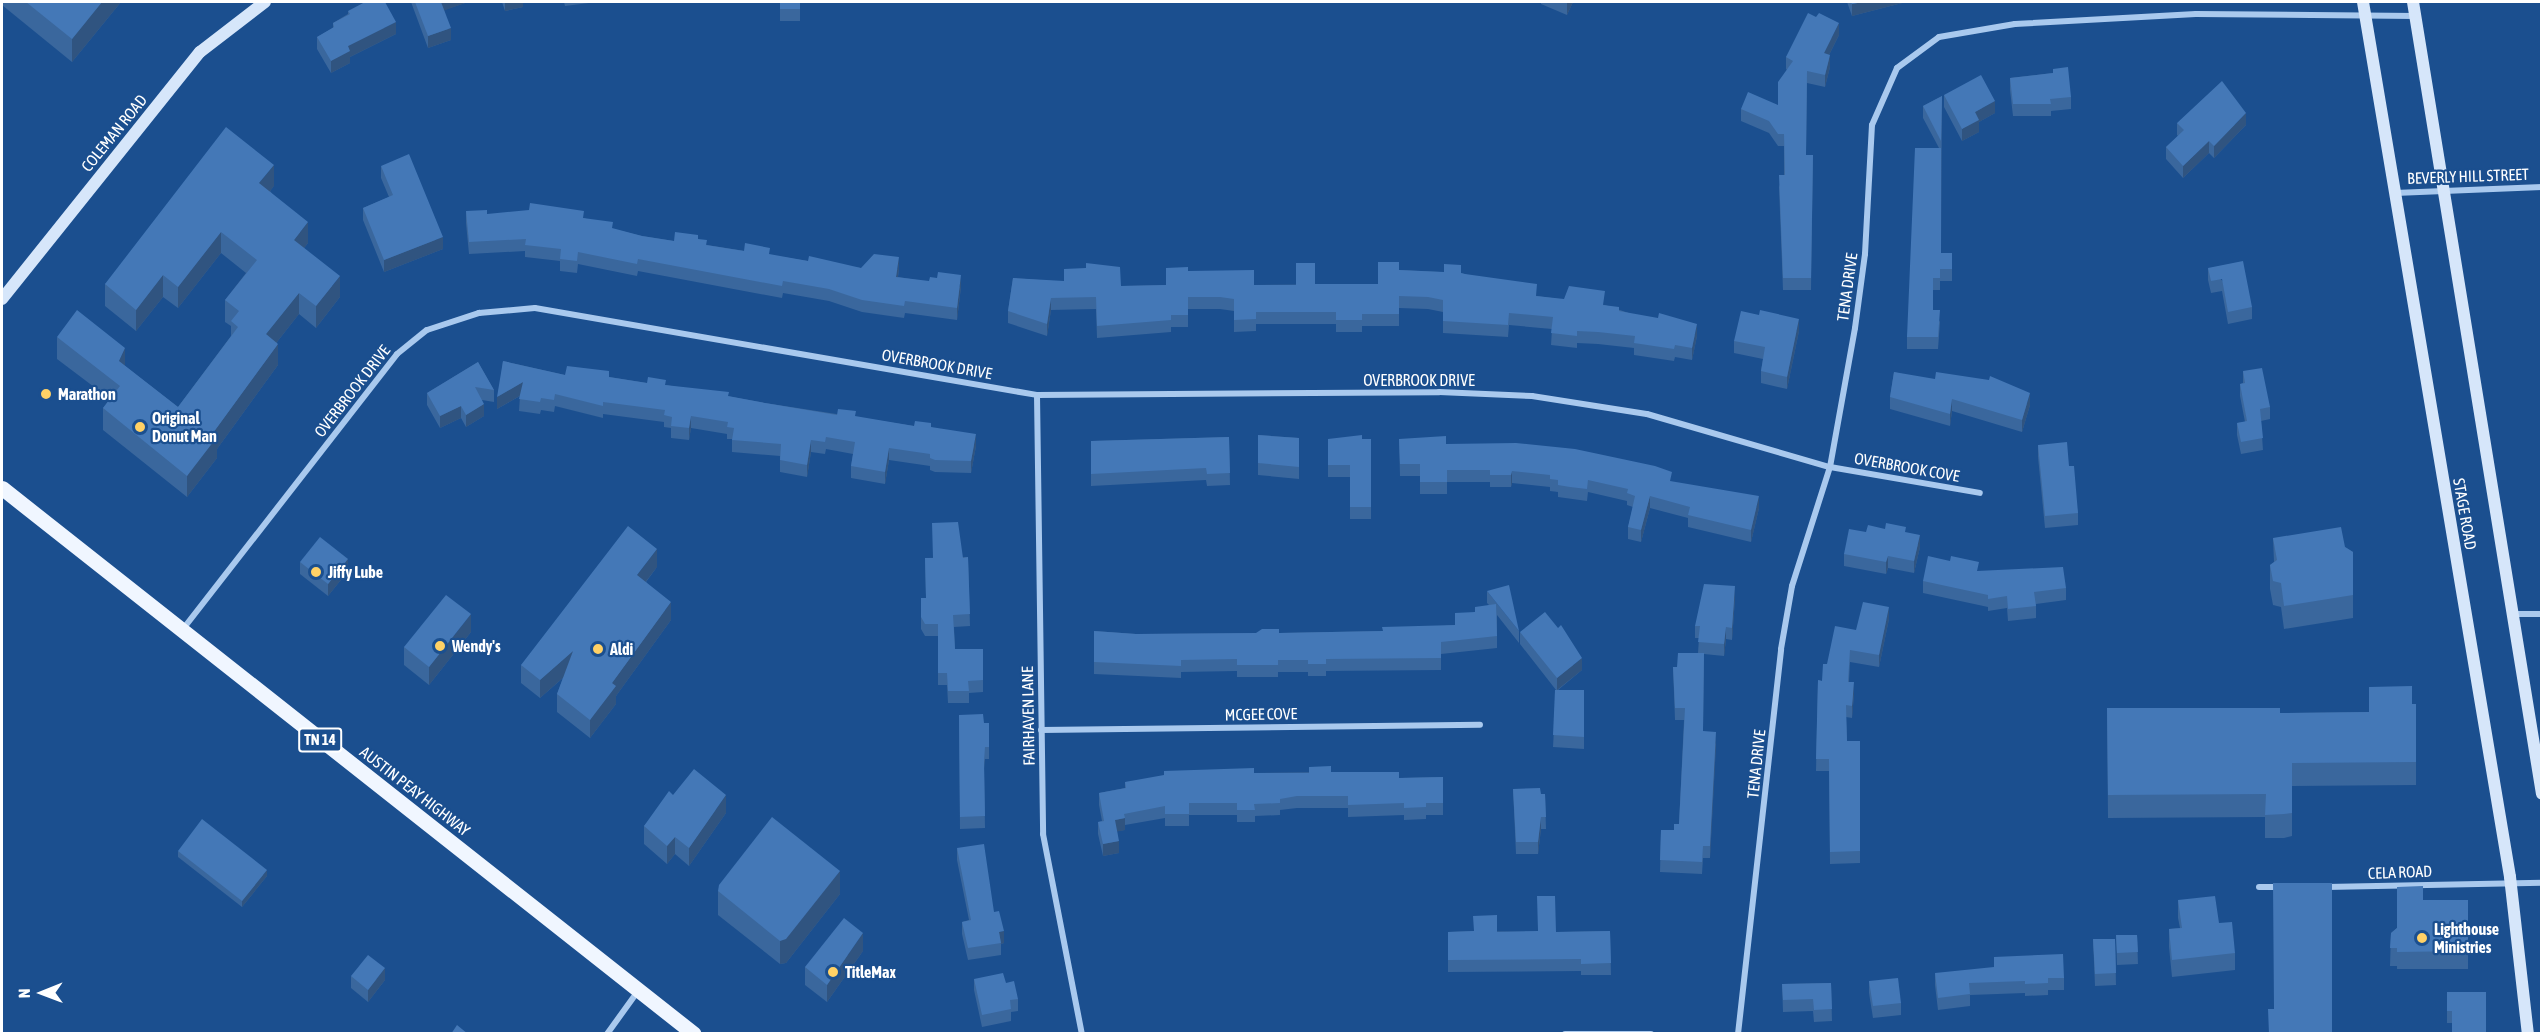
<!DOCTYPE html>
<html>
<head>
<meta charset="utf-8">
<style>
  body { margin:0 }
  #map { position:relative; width:2543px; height:1035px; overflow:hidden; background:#1b4f8f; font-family:"Asap Condensed",sans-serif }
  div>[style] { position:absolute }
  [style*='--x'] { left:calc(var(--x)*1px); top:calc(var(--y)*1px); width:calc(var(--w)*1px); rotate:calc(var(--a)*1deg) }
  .minor>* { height:6px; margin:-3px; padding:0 3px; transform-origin:3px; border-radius:3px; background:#a9c9ee }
  .secondary>* { height:12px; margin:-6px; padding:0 6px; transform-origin:6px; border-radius:6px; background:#d6e6fa }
  .primary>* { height:15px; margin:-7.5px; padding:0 7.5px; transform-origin:7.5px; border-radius:7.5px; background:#f0f6ff }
  .wall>* { inset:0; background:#3a679d }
  .shaded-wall>* { inset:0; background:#305480 }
  .building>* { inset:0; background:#4478b7 }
  .dots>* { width:16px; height:16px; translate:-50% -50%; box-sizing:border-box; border:3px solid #1b4f8f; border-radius:50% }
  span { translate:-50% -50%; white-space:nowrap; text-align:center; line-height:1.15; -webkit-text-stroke:4.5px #1b4f8f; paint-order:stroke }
  .shield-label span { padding:2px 4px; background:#1b4f8f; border:2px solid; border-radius:4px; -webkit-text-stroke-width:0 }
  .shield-label { font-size:15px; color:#fff; font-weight:700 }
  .street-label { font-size:16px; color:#fff }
  .poi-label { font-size:16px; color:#fff; font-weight:700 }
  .left { translate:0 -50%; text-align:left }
  .frame { position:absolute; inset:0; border:3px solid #fff; pointer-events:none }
  .north { position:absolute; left:12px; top:963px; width:60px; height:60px; -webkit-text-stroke:4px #1b4f8f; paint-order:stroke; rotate:269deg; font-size:16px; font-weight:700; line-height:24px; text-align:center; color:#fff }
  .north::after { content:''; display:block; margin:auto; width:21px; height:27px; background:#fff; clip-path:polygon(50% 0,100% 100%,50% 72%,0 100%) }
</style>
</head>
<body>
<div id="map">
  <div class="minor">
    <i style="--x:2395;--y:193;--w:147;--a:-2.3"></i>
    <i style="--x:1037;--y:395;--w:439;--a:89.2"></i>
    <i style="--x:1043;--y:834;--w:204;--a:79"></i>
    <i style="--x:2513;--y:614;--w:29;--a:0"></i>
    <i style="--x:183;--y:629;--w:348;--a:-52.1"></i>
    <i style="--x:397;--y:354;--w:38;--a:-39"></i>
    <i style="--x:427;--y:330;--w:55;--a:-18.1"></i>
    <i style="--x:479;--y:313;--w:56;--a:-5.1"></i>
    <i style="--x:535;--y:308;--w:509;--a:9.83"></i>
    <i style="--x:1037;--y:395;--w:402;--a:-0.4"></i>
    <i style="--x:1439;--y:392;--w:93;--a:2.5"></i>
    <i style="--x:1532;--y:396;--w:116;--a:8.9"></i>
    <i style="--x:1647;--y:414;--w:191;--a:16.2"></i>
    <i style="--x:1830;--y:467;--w:152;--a:9.8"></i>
    <i style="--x:1041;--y:730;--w:439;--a:-0.7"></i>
    <i style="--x:2259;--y:887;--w:21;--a:0"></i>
    <i style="--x:2326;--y:887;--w:216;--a:-1.1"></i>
    <i style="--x:607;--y:1034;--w:53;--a:-54.2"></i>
    <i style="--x:1565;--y:1034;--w:86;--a:0"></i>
    <i style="--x:1738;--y:1034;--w:387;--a:-83.6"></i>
    <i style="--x:1781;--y:649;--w:64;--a:-80.1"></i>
    <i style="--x:1792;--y:586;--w:125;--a:-72.3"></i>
    <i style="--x:1830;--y:467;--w:141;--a:-79.8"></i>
    <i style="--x:1855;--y:328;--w:75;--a:-82.3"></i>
    <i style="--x:1865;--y:254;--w:129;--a:-86.9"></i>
    <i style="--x:1872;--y:125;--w:62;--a:-66.3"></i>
    <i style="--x:1897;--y:68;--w:52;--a:-36.4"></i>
    <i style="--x:1939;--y:37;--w:77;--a:-9.7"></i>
    <i style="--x:2015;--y:24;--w:181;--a:-3.2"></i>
    <i style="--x:2196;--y:14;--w:219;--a:0.5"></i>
  </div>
  <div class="secondary">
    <i style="--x:2363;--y:2;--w:887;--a:80.46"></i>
    <i style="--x:2510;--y:877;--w:158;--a:83.5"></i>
    <i style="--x:2413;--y:2;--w:802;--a:80.75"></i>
    <i style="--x:2;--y:299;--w:317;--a:-51.3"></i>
    <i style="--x:200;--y:52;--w:82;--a:-37.6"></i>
  </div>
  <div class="primary">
    <i style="--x:2;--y:488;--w:881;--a:38.27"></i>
  </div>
  <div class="wall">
    <i style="clip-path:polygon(2px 2px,121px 2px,72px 62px,2px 5px)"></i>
    <i style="clip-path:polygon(411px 2px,468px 2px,444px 10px,451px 40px,428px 48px)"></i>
    <i style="clip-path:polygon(502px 2px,523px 2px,523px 7px,505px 11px)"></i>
    <i style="clip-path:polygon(564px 2px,589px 2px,589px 3px,565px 6px)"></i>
    <i style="clip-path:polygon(780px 2px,800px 2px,800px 21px,780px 21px)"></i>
    <i style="clip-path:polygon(1541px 2px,1573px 2px,1567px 15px,1541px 4px)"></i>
    <i style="clip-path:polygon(1847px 2px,1906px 2px,1852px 16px)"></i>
    <i style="clip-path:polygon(348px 11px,396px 34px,350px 57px,350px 63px,331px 73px,317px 49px,317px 37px,333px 28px,333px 23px,348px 14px)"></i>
    <i style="clip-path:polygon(1839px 35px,1829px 55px,1830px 67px,1825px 87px,1807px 83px,1806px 155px,1813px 155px,1811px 290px,1783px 290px,1779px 187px,1784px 175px,1784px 146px,1778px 146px,1769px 133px,1741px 121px,1741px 109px,1778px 105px,1787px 70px,1786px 69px,1786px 57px)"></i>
    <i style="clip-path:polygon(2053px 69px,2071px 97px,2071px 109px,2051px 111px,2051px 116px,2013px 116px,2010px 90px,2010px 78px,2053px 73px)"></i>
    <i style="clip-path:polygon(1944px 95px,1995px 113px,1979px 122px,1979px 132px,1962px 141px,1944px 107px)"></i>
    <i style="clip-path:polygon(1942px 96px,1941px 253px,1952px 253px,1952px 281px,1940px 281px,1940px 290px,1933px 290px,1933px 310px,1940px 322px,1938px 349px,1907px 349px,1907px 337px,1939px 148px,1923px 118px,1923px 106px)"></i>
    <i style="clip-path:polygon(2177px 123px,2246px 125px,2214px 158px,2209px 153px,2183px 178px,2166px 159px,2166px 147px,2178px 136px,2177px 135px)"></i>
    <i style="clip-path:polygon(381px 166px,443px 249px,384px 272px,363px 220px,363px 208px,389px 197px,381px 178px)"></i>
    <i style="clip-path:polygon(274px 186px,270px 191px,308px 243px,304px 248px,340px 297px,316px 328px,299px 314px,277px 342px,278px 365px,217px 449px,217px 458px,187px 497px,103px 430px,103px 408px,110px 399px,57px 359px,57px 337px,125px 366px,178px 407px,231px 336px,231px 326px,225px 322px,225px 300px,246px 273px,221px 253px,178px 308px,163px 297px,136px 331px,105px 306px,105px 284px)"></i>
    <i style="clip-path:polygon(466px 211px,487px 214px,584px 218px,613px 229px,642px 236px,674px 241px,698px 239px,707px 245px,808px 261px,861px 268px,899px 269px,898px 277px,961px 287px,957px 320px,905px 313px,904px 318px,862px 312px,829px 301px,783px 293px,782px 298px,638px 271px,637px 276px,578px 264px,577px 273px,560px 271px,560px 261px,525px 257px,525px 251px,469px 254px,466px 223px)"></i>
    <i style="clip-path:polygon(2208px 268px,2252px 307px,2252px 319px,2228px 324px,2222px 291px,2211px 293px,2208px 280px)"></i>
    <i style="clip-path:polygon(1399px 270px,1461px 273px,1537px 296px,1605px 305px,1697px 336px,1692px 360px,1675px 357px,1674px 361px,1634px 355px,1634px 348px,1598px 344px,1577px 343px,1577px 348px,1551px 345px,1552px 329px,1509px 325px,1508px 337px,1443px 333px,1443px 312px,1428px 309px,1399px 308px,1399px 326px,1362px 326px,1362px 332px,1336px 332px,1336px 324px,1256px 324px,1256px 331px,1234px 332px,1234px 311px,1220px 309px,1188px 309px,1188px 327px,1171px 327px,1171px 332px,1097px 338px,1096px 309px,1051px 310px,1047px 336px,1008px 323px,1008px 311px,1013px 278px,1121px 286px,1166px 285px,1188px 271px,1254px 285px,1378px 284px)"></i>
    <i style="clip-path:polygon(1799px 331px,1787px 389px,1761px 383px,1761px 371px,1763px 359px,1734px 353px,1734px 341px)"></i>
    <i style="clip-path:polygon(503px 361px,565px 375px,609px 377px,647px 383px,666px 385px,765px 403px,914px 426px,931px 427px,976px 446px,971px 473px,935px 472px,930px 470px,930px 466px,889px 460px,885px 484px,851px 478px,851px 466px,853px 454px,826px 449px,825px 454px,811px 452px,807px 477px,780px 472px,780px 456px,732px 452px,732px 439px,727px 439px,727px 434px,691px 428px,689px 440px,671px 438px,671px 428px,664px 427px,664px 422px,603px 414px,603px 418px,555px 406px,554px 412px,541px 410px,540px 414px,519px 411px,520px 396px,497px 409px)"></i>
    <i style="clip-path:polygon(478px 362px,494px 390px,494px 402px,482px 400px,484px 416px,466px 427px,461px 418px,440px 428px,427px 405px,427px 393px)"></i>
    <i style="clip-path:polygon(2243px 371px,2270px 407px,2270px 419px,2261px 421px,2263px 450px,2241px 454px,2237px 435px,2237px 423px,2245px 422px,2240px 396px,2240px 384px,2243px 383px)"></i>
    <i style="clip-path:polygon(1894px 372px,2030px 405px,2022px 432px,1952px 411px,1950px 426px,1890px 409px,1890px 397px)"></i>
    <i style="clip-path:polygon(1258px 435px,1299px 438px,1299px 479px,1258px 475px)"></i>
    <i style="clip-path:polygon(1229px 437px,1230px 485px,1207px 486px,1206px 480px,1091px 486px,1091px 441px)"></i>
    <i style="clip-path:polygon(1328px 439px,1371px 439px,1371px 519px,1350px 519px,1350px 477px,1328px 477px)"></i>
    <i style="clip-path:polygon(1399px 439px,1446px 444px,1672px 482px,1759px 508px,1751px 542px,1688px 527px,1688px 518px,1650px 508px,1641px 542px,1628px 539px,1628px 527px,1633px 507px,1627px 505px,1627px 501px,1588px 492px,1587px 501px,1558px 497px,1558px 492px,1550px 491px,1550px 487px,1512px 483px,1511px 487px,1490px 487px,1490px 482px,1447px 482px,1447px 494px,1420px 494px,1420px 476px,1400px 476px)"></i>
    <i style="clip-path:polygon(2038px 445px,2069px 466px,2078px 513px,2078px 525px,2045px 528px,2038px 457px)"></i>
    <i style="clip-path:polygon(1866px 532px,1906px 533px,1920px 547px,1914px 573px,1888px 568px,1886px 574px,1844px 566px,1844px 554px)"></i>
    <i style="clip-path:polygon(2273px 538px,2345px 547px,2353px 552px,2353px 618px,2284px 629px,2281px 607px,2273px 605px,2270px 589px,2270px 565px,2274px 562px)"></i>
    <i style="clip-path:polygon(968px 557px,970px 626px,954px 627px,955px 649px,983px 649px,983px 692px,969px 693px,969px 703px,948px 703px,947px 685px,938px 685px,938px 636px,925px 636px,921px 629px,921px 598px,926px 598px,925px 558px)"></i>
    <i style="clip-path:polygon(300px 562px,348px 571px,328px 596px,300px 574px)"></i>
    <i style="clip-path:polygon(657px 567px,646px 582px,671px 620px,616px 696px,616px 704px,590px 738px,557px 712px,557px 694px,563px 678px,540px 698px,521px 683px,521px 665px)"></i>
    <i style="clip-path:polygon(1979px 571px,2066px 588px,2066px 600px,2036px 604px,2036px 618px,2008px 621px,2007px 608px,1988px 611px,1988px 607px,1923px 593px,1923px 581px)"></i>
    <i style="clip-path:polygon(1487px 591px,1519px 631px,1519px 643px,1497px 615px,1497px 648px,1441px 654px,1441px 670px,1326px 671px,1326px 676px,1308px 676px,1308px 672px,1278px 672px,1278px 677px,1237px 677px,1237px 671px,1181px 672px,1181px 678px,1094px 674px,1094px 631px,1136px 634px,1279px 633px,1382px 631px,1455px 625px,1475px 612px,1489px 605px,1487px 603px)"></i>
    <i style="clip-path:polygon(1735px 598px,1732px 640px,1726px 639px,1724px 656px,1704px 654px,1703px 731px,1716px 744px,1710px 858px,1703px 858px,1702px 874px,1660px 872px,1661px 830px,1674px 830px,1679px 824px,1684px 720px,1675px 720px,1673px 667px,1677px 667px,1698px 653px,1699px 638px,1695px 638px,1695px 626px)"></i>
    <i style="clip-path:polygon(1889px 619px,1879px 667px,1850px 662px,1849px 682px,1854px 694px,1852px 718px,1846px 717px,1847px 741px,1860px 741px,1860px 863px,1830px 864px,1829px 771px,1816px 771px,1818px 680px,1822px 681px,1827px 664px,1856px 630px)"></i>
    <i style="clip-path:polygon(471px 632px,429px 685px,404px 665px,404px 647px)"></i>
    <i style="clip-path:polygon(1520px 632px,1582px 670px,1558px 690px,1584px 690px,1584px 749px,1553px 747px,1556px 690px,1520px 644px)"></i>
    <i style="clip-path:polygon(2412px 704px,2416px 704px,2416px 785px,2292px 786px,2292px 836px,2284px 838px,2265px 838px,2265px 817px,2108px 818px,2107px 708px,2280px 713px,2369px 712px)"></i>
    <i style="clip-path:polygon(959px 715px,984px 723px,989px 723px,989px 759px,985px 759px,984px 769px,985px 828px,960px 829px)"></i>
    <i style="clip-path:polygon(1331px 772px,1399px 778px,1443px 777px,1443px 815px,1426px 815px,1426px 819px,1404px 820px,1404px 815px,1348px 817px,1348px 808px,1297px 808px,1280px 810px,1280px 815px,1255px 816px,1255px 822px,1237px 822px,1237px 815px,1189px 815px,1189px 826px,1165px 826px,1165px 818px,1125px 825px,1125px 830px,1117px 831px,1119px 853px,1103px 856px,1098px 834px,1098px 822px,1102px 821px,1099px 805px,1099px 793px,1125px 788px,1125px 782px,1254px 773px)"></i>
    <i style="clip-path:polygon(1513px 789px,1541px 794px,1545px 794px,1546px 829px,1541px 829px,1538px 854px,1516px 854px)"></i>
    <i style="clip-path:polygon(673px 795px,726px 813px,689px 866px,675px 854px,667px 864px,644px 844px,644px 826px)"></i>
    <i style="clip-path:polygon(957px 848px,994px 912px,1004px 943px,1001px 944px,1001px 955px,968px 960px,962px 934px,962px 922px,969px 920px,957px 860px)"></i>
    <i style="clip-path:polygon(178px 851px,267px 876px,242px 907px,178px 857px)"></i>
    <i style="clip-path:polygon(718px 891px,840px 894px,786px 963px,780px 964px,718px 915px)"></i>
    <i style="clip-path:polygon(2178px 900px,2235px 953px,2235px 970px,2172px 977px,2169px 947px,2169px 929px,2180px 928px,2178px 918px)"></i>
    <i style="clip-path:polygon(2423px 900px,2468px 900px,2468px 969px,2397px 969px,2397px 966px,2390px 966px,2391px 933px,2397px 928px)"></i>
    <i style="clip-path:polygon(1474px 931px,1556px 932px,1610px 931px,1611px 975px,1581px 975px,1581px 971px,1448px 972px,1448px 932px)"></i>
    <i style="clip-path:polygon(2116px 935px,2137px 935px,2138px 964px,2117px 965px)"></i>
    <i style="clip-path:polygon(2093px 939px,2115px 939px,2116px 985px,2095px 986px)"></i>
    <i style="clip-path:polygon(863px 951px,827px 1002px,805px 985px,805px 967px)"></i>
    <i style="clip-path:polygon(1935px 973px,2064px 978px,2064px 990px,2048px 990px,2048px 995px,2025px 996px,2025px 993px,1970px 995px,1970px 1006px,1938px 1010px,1935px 985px)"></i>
    <i style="clip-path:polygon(351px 976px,385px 980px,368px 1002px,351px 988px)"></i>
    <i style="clip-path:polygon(974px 979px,1018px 999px,1018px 1011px,1011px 1012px,1011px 1021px,982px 1027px,974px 990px)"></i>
    <i style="clip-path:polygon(1869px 981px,1901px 1003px,1901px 1015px,1873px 1018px,1869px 993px)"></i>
    <i style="clip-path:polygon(1831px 983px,1832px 1021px,1814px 1022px,1813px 1011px,1783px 1012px,1782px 984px)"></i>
    <i style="clip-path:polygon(2447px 992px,2486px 1034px,2452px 1023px,2447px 1023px)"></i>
  </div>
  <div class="shaded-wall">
    <i style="clip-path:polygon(102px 2px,121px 2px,72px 62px,72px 39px)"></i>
    <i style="clip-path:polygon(440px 2px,468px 2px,440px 12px)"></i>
    <i style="clip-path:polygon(505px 2px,523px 2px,523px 7px,505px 11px)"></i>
    <i style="clip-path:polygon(1568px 2px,1573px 2px,1567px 15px,1567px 3px)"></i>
    <i style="clip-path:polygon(1863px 2px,1906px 2px,1852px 16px,1852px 4px)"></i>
    <i style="clip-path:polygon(396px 22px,396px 34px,350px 57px,350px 63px,331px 73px,331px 61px,348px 46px)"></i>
    <i style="clip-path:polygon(1839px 23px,1839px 35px,1824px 65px,1824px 53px)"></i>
    <i style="clip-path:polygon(451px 28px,451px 40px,428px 48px,428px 36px)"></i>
    <i style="clip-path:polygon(1830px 55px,1830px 67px,1825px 87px,1825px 75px)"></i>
    <i style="clip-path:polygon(1995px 101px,1995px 113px,1979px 122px,1979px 132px,1962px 141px,1962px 129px,1975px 112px)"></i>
    <i style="clip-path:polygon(2246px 113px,2246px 125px,2214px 158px,2214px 146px)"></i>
    <i style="clip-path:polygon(2209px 141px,2209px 153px,2183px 178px,2183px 166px)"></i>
    <i style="clip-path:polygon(274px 165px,274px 186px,259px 205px,259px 183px)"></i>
    <i style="clip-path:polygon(308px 222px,308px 243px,294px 261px,294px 240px)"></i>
    <i style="clip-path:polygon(221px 232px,221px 253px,178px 308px,178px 287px)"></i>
    <i style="clip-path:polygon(443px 237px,443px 249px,384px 272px,384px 260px)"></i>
    <i style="clip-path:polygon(899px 257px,899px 269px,896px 289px,896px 277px)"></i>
    <i style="clip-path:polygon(163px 275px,163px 297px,136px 331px,136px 310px)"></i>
    <i style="clip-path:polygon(961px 275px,961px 287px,957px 320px,957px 308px)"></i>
    <i style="clip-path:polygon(340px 276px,340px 297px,316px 328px,316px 306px)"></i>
    <i style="clip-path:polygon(299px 293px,299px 314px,266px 356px,266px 334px)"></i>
    <i style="clip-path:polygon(1051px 298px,1051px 310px,1047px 336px,1047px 324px)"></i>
    <i style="clip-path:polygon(1799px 319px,1799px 331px,1787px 389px,1787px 377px)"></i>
    <i style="clip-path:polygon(1697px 324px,1697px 336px,1692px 360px,1692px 348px)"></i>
    <i style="clip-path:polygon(278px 344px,278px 365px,217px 449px,217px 458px,187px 497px,187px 476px,213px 433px)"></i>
    <i style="clip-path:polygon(125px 348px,125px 369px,119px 361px)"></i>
    <i style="clip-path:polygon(523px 382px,523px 394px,497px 409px,497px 397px)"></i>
    <i style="clip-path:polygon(2030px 393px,2030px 405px,2022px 432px,2022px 420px)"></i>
    <i style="clip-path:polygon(1952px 399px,1952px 411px,1950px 426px,1950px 414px)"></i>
    <i style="clip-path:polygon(484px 404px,484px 416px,466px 427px,466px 415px)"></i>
    <i style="clip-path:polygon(461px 406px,461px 418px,440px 428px,440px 416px)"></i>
    <i style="clip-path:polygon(691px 416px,691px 428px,689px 440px,689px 428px)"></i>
    <i style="clip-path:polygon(976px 434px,976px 446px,971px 473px,971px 461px)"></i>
    <i style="clip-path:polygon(811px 440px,811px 452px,807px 477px,807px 465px)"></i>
    <i style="clip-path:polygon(889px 448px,889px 460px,885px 484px,885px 472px)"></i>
    <i style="clip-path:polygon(1512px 471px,1512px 483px,1511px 487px,1511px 475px)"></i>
    <i style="clip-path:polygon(1650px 496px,1650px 508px,1641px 542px,1641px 530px)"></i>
    <i style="clip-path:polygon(1759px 496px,1759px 508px,1751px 542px,1751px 530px)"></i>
    <i style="clip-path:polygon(1920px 535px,1920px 547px,1914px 573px,1914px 561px)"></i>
    <i style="clip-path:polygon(657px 549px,657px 567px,637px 593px,637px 575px)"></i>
    <i style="clip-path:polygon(1888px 556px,1888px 568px,1886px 574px,1886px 562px)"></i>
    <i style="clip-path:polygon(348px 559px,348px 571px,328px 596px,328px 584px)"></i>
    <i style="clip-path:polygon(1735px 586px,1735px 598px,1732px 640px,1732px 628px)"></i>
    <i style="clip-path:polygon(671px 602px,671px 620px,616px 696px,616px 704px,590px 738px,590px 720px,612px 683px)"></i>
    <i style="clip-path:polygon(1889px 607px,1889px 619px,1879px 667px,1879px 655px)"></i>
    <i style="clip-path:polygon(471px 614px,471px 632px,429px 685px,429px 667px)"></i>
    <i style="clip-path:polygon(1726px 627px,1726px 639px,1724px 656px,1724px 644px)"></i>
    <i style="clip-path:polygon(573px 651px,573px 669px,540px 698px,540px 680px)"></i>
    <i style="clip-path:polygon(1582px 658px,1582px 670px,1557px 690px,1557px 678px)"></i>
    <i style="clip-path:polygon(1854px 682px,1854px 694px,1852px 718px,1852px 706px)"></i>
    <i style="clip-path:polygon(1716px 732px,1716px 744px,1710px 858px,1710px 846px)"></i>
    <i style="clip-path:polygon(726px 795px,726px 813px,689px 866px,689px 848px)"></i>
    <i style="clip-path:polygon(1541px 817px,1541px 829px,1538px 854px,1538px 842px)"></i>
    <i style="clip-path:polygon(1125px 818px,1125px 830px,1115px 832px,1115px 820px)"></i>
    <i style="clip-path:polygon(675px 837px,675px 854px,667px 864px,667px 846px)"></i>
    <i style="clip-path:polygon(1119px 841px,1119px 853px,1103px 856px,1103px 844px)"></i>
    <i style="clip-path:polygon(267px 870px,267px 876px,242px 907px,242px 901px)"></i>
    <i style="clip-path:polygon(840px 871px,840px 894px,786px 963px,780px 964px,780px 941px)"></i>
    <i style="clip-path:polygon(1004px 931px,1004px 943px,1001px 944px,999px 932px)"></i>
    <i style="clip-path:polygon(863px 933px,863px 951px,827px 1002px,827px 985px)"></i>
    <i style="clip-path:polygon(385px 968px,385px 980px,368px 1002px,368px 990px)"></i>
  </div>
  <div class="building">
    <i style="clip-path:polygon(26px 2px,102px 2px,72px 39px)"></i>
    <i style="clip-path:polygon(365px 2px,385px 2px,396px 22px,348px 46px,350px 51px,331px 61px,317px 37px,334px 27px,333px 23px,350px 14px,348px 11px)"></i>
    <i style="clip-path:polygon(415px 2px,441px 2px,451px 28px,428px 36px)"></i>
    <i style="clip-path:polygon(780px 2px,800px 2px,800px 9px,780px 9px)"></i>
    <i style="clip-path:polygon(1851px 2px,1863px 2px,1852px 4px)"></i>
    <i style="clip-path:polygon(1808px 13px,1816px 17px,1819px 13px,1839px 23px,1824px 53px,1830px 55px,1825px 75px,1807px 71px,1806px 155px,1813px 155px,1811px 278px,1783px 278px,1779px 175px,1785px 175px,1784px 134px,1778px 134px,1769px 121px,1741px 109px,1748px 92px,1778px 105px,1778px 82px,1793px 61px,1786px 57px)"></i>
    <i style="clip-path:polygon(2068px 67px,2071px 97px,2050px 99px,2051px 104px,2013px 104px,2010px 78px,2053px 73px,2053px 69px)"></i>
    <i style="clip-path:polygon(1981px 75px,1995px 101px,1975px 112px,1979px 120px,1962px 129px,1944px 95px)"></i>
    <i style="clip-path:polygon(2222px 81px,2246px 113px,2214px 146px,2209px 141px,2183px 166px,2166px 147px,2184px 130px,2177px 123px)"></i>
    <i style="clip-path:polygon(1942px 96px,1941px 141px,1923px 106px)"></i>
    <i style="clip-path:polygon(226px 127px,274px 165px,259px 183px,308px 222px,294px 240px,340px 276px,316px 306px,299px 293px,266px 334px,278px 344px,213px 433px,217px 437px,187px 476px,103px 408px,120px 386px,57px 337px,77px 310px,125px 348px,119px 361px,178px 407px,238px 327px,231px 321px,239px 311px,225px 300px,257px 260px,221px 232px,178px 287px,163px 275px,136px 310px,105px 284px)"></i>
    <i style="clip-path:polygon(1915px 148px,1941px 148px,1941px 253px,1952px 253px,1952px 269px,1940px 269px,1940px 278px,1933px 278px,1933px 310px,1940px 310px,1938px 337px,1907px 337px)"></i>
    <i style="clip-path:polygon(409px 154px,443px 237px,384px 260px,363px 208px,393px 195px,381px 166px)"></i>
    <i style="clip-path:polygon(530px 203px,584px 211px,583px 218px,613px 222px,612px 228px,642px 236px,674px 241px,675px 232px,698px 235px,698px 239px,707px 240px,706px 245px,744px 251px,745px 243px,770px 248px,769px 254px,808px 261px,809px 256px,861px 268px,874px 254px,899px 257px,896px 277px,929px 281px,930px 277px,937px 278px,938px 272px,961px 275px,957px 308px,905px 301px,904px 306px,862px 300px,829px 289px,783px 281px,782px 286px,638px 259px,637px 264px,578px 252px,577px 261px,560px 259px,561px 249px,525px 245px,526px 239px,469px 242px,466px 211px,487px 210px,487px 214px,529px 210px)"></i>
    <i style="clip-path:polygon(2243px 261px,2252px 307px,2228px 312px,2222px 279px,2211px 281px,2208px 268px)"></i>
    <i style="clip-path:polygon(1378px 262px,1399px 262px,1399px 270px,1444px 272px,1444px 264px,1461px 265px,1461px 273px,1465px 274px,1537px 284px,1536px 296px,1564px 299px,1569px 286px,1605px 291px,1603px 305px,1619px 307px,1619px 311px,1658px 318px,1659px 313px,1697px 324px,1692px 348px,1675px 345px,1674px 349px,1634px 343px,1635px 336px,1598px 332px,1577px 331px,1577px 336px,1551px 333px,1553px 317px,1509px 313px,1508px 325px,1443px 321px,1443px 300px,1428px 297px,1399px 296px,1399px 314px,1362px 314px,1362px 320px,1336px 320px,1336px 312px,1256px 312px,1256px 319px,1234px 320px,1234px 299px,1220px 297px,1188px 297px,1188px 315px,1171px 315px,1171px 320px,1097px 326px,1096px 297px,1051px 298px,1047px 324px,1008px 311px,1013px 278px,1064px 281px,1064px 269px,1086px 268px,1086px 263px,1120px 267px,1121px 286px,1166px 285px,1166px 268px,1188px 267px,1188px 271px,1254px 270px,1254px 285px,1296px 285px,1296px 263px,1315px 263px,1315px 284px,1378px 284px)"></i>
    <i style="clip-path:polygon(1760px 310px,1799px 319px,1787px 377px,1761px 371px,1765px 347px,1734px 341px,1741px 311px,1759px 315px)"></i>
    <i style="clip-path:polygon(503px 361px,565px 375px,567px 366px,609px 371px,609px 377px,647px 383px,648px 377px,666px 380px,665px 385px,729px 392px,728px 396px,765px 403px,837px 415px,838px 409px,856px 411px,855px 416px,914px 426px,915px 421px,931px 423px,931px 427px,976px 434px,971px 461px,935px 460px,930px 458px,930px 454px,889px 448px,885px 472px,851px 466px,855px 442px,826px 437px,825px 442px,811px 440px,807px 465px,780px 460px,781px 444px,732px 440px,734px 428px,727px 427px,728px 422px,691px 416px,689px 428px,671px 426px,672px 417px,664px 415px,665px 410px,603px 402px,603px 406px,555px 394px,554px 400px,541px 398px,540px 402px,519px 399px,523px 382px,497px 397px)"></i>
    <i style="clip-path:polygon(478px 362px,494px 390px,475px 387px,484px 404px,466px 415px,461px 406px,440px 416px,427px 393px)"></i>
    <i style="clip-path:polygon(2262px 368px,2270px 407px,2260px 409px,2263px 438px,2241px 442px,2237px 423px,2247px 421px,2240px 384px,2245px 383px,2243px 371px)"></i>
    <i style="clip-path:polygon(1894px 372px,1935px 379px,1936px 372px,1989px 380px,1990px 376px,2030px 393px,2022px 420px,1952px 399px,1950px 414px,1890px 397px)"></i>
    <i style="clip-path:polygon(1258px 435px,1299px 438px,1299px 467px,1258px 463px)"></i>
    <i style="clip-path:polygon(1362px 435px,1362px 439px,1371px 439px,1371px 507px,1350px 507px,1350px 465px,1328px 465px,1328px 439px)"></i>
    <i style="clip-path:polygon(1446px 436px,1446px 444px,1516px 443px,1575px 449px,1655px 466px,1672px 472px,1670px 481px,1759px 496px,1751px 530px,1688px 515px,1690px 507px,1650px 496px,1641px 530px,1628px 527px,1635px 496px,1627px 493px,1628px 489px,1588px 480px,1587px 489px,1570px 487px,1558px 485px,1558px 480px,1550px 479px,1550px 475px,1512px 471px,1511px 475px,1490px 475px,1490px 470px,1447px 470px,1447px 482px,1420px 482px,1420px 464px,1400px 464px,1399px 439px)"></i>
    <i style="clip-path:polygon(1229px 437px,1230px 473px,1207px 474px,1206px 468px,1091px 474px,1091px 441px)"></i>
    <i style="clip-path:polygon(2067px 442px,2069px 466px,2074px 466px,2078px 513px,2045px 516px,2038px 445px)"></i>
    <i style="clip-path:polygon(958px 522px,963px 558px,968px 557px,970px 614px,953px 615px,955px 649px,983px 649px,983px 680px,968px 681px,969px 691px,948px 691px,947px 673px,938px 673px,938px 624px,925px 624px,921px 617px,921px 598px,926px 598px,925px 558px,933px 558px,932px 523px)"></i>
    <i style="clip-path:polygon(1886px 523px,1906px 527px,1905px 532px,1920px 535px,1914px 561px,1888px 556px,1886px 562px,1844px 554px,1849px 529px,1866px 532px,1868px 525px,1885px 529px)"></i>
    <i style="clip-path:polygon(628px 526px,657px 549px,637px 575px,671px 602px,612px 683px,616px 686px,590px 720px,557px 694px,573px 651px,540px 680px,521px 665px)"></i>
    <i style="clip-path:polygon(2341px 527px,2345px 547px,2353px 552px,2353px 595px,2284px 606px,2281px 583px,2273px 581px,2270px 565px,2277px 560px,2273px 538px)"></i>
    <i style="clip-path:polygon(320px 537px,348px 559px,328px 584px,300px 562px)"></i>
    <i style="clip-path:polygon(1928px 556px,1950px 561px,1951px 556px,1979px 562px,1977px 571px,2063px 567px,2066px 588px,2034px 592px,2036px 606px,2008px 609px,2007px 596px,1988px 599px,1988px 595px,1923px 581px)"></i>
    <i style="clip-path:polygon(1704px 584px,1735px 586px,1732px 628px,1726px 627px,1724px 644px,1698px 642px,1700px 626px,1695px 626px)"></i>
    <i style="clip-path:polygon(1509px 585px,1519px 631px,1487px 591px)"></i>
    <i style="clip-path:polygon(446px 595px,471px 614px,429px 667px,404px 647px)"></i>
    <i style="clip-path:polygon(1863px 602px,1889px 607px,1879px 655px,1850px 650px,1848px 682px,1854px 682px,1852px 706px,1846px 705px,1847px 741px,1860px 741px,1860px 851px,1830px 852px,1829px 759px,1816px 759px,1818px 680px,1822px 681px,1823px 664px,1827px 664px,1835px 626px,1856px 630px)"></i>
    <i style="clip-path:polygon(1496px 604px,1497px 636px,1441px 642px,1441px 658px,1326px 659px,1326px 664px,1308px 664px,1308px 660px,1278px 660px,1278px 665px,1237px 665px,1237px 659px,1181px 660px,1181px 666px,1094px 662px,1094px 631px,1136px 634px,1256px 633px,1262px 629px,1279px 629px,1279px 633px,1383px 631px,1382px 627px,1455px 625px,1455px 613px,1475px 612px,1475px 607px)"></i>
    <i style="clip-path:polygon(1545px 612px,1558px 628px,1561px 625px,1582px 658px,1557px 678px,1520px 632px)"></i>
    <i style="clip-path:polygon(1678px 653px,1704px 653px,1703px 731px,1716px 732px,1710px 846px,1703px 846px,1702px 862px,1660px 860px,1661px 830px,1674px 830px,1674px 824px,1679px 824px,1685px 708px,1675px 708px,1673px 667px,1677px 667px)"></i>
    <i style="clip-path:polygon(2412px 686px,2412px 704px,2416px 704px,2416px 762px,2292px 763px,2292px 813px,2284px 814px,2265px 815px,2266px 794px,2108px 795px,2107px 708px,2280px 708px,2280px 713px,2369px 712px,2369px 687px)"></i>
    <i style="clip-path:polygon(1555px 690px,1584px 690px,1584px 737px,1553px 735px)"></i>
    <i style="clip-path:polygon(983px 714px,984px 723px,989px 723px,989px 747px,985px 747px,984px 761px,985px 816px,960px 817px,959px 715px)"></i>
    <i style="clip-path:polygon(1331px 766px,1331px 772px,1399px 772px,1399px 778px,1443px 777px,1443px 803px,1426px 803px,1426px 807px,1404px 808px,1404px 803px,1348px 805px,1348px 796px,1297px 796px,1280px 799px,1280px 803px,1254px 804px,1255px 810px,1237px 810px,1237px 803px,1189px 803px,1189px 814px,1165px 814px,1165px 806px,1124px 814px,1125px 818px,1115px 820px,1119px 841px,1103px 844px,1098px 822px,1104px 821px,1099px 793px,1126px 788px,1125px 782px,1164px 775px,1164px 771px,1254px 768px,1254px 773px,1309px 773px,1309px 767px)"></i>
    <i style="clip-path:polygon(694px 769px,726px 795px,689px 848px,675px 837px,667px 846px,644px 826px,669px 791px,673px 795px)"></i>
    <i style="clip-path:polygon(1540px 788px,1541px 794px,1545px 794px,1546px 817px,1541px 817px,1538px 842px,1516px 842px,1513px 789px)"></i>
    <i style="clip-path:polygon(772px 817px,840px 871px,786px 939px,780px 941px,718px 891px,719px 885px)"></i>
    <i style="clip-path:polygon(202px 819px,267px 870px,242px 901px,178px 851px)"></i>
    <i style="clip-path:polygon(984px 844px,994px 912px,999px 911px,1004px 931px,999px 932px,1001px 943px,968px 948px,962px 922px,971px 920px,957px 848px)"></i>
    <i style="clip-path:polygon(2273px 883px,2332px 883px,2332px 1034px,2269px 1034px,2268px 1009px,2274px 1009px)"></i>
    <i style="clip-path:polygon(2423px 886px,2423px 900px,2468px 900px,2468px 951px,2397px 952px,2397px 948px,2390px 948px,2391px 933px,2397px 928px,2397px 887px)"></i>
    <i style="clip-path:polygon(1537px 896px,1555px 896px,1556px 932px,1610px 931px,1611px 963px,1581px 964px,1581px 959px,1448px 960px,1448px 932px,1474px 931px,1473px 916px,1497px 915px,1497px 932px,1538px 931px)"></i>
    <i style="clip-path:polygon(2215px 896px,2219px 923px,2232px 922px,2235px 953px,2172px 960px,2169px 929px,2182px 928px,2178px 900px)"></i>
    <i style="clip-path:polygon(844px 918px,863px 933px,827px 985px,805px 967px)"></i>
    <i style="clip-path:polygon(2116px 935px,2137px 935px,2138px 952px,2117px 953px)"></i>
    <i style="clip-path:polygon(2093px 939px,2115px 939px,2116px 973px,2095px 974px)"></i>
    <i style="clip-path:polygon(2063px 954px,2064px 978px,2048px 978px,2048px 983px,2025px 984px,2025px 981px,1969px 983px,1970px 994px,1938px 998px,1935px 973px,1994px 967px,1994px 957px)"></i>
    <i style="clip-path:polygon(368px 955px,385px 968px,368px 990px,351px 976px)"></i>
    <i style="clip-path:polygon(1003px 973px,1006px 983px,1014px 981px,1018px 999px,1010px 1000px,1011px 1009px,982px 1015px,974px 979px)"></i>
    <i style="clip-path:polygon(1898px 978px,1901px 1003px,1873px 1006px,1869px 981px)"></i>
    <i style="clip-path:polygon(1831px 983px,1832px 1009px,1814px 1010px,1813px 999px,1783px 1000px,1782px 984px)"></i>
    <i style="clip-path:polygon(2447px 992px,2486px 992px,2486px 1034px,2452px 1034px,2452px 1011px,2447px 1011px)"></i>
    <i style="clip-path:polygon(457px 1025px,468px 1034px,451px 1034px)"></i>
  </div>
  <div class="dots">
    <i style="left:46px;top:394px;background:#ffd166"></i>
    <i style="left:140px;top:427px;background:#ffd166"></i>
    <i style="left:316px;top:572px;background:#ffd166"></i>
    <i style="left:440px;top:646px;background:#ffd166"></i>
    <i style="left:598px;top:649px;background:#ffd166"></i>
    <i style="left:2422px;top:938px;background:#ffd166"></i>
    <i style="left:833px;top:972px;background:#ffd166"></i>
  </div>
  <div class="shield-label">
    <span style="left:320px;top:740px">TN 14</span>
  </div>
  <div class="street-label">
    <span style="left:114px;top:133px;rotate:-51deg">COLEMAN ROAD</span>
    <span style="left:2468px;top:176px;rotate:-2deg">BEVERLY HILL STREET</span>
    <span style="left:1847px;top:287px;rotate:-82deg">TENA DRIVE</span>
    <span style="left:937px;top:364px;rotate:10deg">OVERBROOK DRIVE</span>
    <span style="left:1419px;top:380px">OVERBROOK DRIVE</span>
    <span style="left:352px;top:391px;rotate:-52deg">OVERBROOK DRIVE</span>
    <span style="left:1907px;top:467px;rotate:10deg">OVERBROOK COVE</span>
    <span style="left:2465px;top:514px;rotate:80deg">STAGE ROAD</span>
    <span style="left:1261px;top:714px;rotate:-1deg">MCGEE COVE</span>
    <span style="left:1028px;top:716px;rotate:-91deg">FAIRHAVEN LANE</span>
    <span style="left:1756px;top:764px;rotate:-84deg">TENA DRIVE</span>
    <span style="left:415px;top:791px;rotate:38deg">AUSTIN PEAY HIGHWAY</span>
    <span style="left:2400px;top:872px;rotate:-2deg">CELA ROAD</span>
  </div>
  <div class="poi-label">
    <span class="left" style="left:58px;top:394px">Marathon</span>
    <span class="left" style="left:152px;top:427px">Original<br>Donut Man</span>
    <span class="left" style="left:328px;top:572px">Jiffy Lube</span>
    <span class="left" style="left:452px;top:646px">Wendy's</span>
    <span class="left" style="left:610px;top:649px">Aldi</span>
    <span class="left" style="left:2434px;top:938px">Lighthouse<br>Ministries</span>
    <span class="left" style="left:845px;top:972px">TitleMax</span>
  </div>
  <div class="frame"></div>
  <div class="north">N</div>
</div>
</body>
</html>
